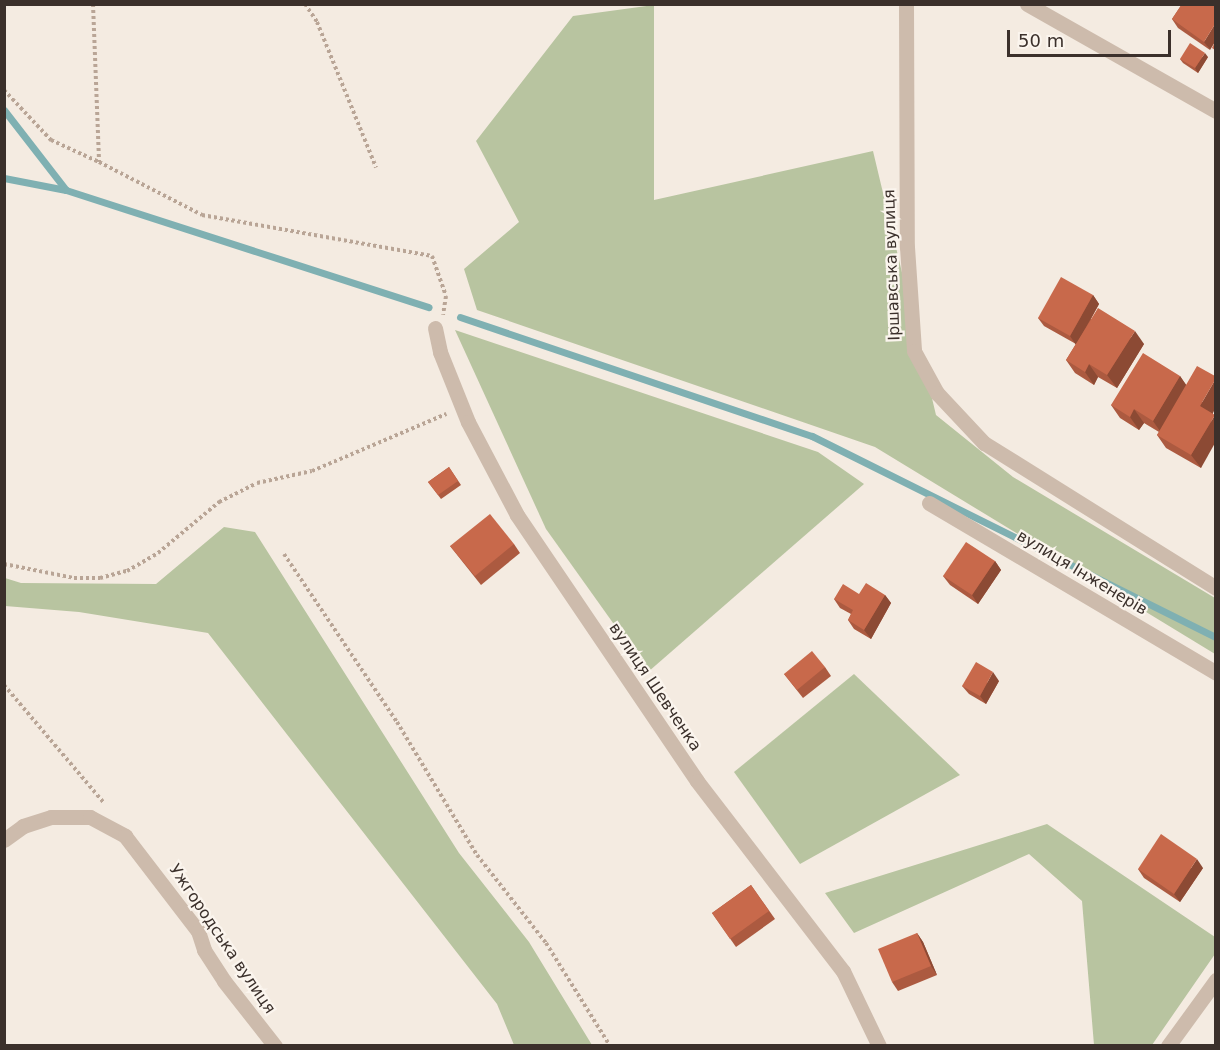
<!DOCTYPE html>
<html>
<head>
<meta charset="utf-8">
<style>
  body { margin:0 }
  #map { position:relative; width:1220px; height:1050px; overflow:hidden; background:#f4ebe1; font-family:"DejaVu Sans",sans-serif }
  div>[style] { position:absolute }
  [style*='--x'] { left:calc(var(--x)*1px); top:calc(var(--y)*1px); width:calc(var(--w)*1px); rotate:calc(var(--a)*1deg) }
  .green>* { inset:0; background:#b8c4a0 }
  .stream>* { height:7px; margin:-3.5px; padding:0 3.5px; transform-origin:3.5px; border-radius:3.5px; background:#7fb0b2 }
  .path>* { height:4px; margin-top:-2px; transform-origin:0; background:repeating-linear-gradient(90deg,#b9a596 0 3px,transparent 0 6px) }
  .minor>* { height:15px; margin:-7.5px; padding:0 7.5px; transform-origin:7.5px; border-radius:7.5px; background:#cdbbac }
  .wall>* { inset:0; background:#ac5a40 }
  .shaded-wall>* { inset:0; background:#8c4a34 }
  .building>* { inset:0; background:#c8694b }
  span { translate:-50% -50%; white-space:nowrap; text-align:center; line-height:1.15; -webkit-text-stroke:4.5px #fbf5ee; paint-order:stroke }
  .street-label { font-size:16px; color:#3b302b }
  .frame { position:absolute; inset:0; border:6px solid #3b302b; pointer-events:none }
  .scale { position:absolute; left:1007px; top:30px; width:164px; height:27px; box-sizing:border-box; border:3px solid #3b302b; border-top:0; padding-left:8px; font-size:18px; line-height:21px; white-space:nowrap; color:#3b302b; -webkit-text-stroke:4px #fbf5ee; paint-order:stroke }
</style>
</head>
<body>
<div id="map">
  <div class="green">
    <i style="clip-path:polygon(654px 5px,654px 200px,873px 151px,936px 415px,1013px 477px,1215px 598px,1215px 654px,875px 447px,477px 310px,464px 269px,519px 222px,476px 141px,573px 16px)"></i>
    <i style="clip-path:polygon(455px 330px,818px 452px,864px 484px,648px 672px,546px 529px)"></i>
    <i style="clip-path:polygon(224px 527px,255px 532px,459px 853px,529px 942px,592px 1045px,514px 1045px,497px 1004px,208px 633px,79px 612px,5px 606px,5px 578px,21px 583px,156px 584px)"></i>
    <i style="clip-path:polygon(854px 674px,960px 775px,800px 864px,734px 772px)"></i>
    <i style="clip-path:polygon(1047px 824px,1215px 937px,1215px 954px,1152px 1045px,1094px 1045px,1082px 901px,1029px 854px,854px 933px,825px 893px)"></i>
  </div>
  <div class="stream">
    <i style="--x:4;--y:110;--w:101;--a:52.2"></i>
    <i style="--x:4;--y:178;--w:63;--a:11"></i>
    <i style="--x:66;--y:190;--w:381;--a:17.9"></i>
    <i style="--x:460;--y:317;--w:372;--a:18.7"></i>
    <i style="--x:812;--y:436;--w:451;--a:26.5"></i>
  </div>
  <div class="path">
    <i style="--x:93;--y:4;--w:158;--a:87.8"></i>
    <i style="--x:99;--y:162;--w:116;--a:27.2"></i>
    <i style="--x:202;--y:215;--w:234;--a:10.1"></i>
    <i style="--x:432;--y:256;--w:42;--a:70.7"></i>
    <i style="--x:446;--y:296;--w:19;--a:99"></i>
    <i style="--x:305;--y:4;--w:22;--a:56"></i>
    <i style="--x:317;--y:22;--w:157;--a:67.9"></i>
    <i style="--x:4;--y:90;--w:69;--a:46.8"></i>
    <i style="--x:51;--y:140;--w:53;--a:24.6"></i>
    <i style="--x:284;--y:554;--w:202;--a:56.1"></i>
    <i style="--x:397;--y:722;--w:155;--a:59"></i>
    <i style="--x:477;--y:855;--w:112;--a:51.9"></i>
    <i style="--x:546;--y:943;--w:121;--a:58.1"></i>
    <i style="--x:4;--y:564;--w:71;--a:11.3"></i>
    <i style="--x:74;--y:578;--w:26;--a:0"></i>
    <i style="--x:100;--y:578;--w:28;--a:-15"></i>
    <i style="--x:127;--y:571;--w:36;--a:-30"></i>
    <i style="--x:158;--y:553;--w:80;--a:-39.9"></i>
    <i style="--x:219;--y:502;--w:42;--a:-26.6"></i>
    <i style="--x:257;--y:483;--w:56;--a:-12.3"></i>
    <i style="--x:312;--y:471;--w:146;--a:-23"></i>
    <i style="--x:4;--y:685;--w:155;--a:49.7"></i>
  </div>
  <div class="minor">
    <i style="--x:906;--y:4;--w:243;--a:89.8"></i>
    <i style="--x:907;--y:247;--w:104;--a:86.1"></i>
    <i style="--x:914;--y:351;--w:48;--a:61.3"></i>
    <i style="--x:937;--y:393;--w:69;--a:46.8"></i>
    <i style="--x:984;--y:443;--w:274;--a:32"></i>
    <i style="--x:1027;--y:4;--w:217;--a:29.5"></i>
    <i style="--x:435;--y:328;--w:25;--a:78"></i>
    <i style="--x:440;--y:352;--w:75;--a:68.2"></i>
    <i style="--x:468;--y:422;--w:105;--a:62.2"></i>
    <i style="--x:517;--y:515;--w:321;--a:55.9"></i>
    <i style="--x:697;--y:781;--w:240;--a:52.5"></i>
    <i style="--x:843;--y:971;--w:83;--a:64.4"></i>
    <i style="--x:929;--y:503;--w:334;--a:30.6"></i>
    <i style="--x:4;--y:840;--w:24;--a:-36"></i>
    <i style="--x:23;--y:826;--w:29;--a:-18"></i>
    <i style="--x:51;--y:817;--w:39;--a:0"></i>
    <i style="--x:90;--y:817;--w:40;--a:28"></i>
    <i style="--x:125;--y:836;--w:120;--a:52.5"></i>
    <i style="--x:198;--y:931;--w:20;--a:72"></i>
    <i style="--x:204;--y:950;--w:37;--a:57"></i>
    <i style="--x:224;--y:981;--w:83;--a:51.9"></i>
    <i style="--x:1168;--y:1046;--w:82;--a:-54"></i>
  </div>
  <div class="wall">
    <i style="clip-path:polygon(1182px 4px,1210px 50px,1178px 28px,1172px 19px)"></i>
    <i style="clip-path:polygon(1208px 57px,1198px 73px,1183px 63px,1180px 59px)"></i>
    <i style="clip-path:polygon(1093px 295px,1099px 304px,1091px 319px,1144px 344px,1117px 388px,1098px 377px,1094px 385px,1075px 373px,1066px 360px,1076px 344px,1044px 326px,1038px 318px)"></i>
    <i style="clip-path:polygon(1180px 376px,1186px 385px,1213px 413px,1201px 468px,1166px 448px,1157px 435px,1159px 432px,1144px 423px,1139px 430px,1120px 418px,1111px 405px)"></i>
    <i style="clip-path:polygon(449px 467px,461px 485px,441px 499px,428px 482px)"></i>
    <i style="clip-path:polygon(514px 544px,520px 553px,481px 585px,450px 546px)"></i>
    <i style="clip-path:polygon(995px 561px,1001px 570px,978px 604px,950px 585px,943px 576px)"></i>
    <i style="clip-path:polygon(859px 594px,885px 595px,891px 603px,871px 639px,854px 629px,848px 620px,851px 614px,840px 608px,834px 599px)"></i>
    <i style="clip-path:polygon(825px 667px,831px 676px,803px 698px,784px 674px)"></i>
    <i style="clip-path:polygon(999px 681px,986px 704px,969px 694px,962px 686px)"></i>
    <i style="clip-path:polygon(1203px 868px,1180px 902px,1144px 878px,1138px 869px)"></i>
    <i style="clip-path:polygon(751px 885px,775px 919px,736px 947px,712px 913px)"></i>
    <i style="clip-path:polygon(917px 933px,923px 942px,937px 975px,898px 991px,892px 982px)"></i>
  </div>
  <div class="shaded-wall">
    <i style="clip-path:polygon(1215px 24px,1215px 42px,1210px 50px,1204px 42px)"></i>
    <i style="clip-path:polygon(1205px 53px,1208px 57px,1198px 73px,1195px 68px)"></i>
    <i style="clip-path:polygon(1093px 295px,1099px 304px,1076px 345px,1070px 336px)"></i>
    <i style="clip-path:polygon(1135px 331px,1144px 344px,1117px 388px,1107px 375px)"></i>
    <i style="clip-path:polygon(1089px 364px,1098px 377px,1094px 385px,1085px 372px)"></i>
    <i style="clip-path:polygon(1180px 376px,1189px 389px,1162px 434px,1153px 421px)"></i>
    <i style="clip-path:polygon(1215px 380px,1215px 409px,1210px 419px,1200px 406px)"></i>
    <i style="clip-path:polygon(1134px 409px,1144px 423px,1139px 430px,1130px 417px)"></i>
    <i style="clip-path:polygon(1215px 415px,1215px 443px,1201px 468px,1191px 455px)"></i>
    <i style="clip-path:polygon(995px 561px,1001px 570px,978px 604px,972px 595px)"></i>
    <i style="clip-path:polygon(885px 595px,891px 603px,871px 639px,864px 630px)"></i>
    <i style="clip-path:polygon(993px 672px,999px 681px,986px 704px,980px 696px)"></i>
    <i style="clip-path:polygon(1197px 859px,1203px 868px,1180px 902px,1174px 894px)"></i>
    <i style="clip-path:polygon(917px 933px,923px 942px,937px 975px,931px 966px)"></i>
  </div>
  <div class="building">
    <i style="clip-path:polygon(1182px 4px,1215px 4px,1215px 24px,1204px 42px,1172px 19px)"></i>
    <i style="clip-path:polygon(1215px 42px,1215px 50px,1212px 48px)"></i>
    <i style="clip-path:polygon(1190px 43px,1205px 53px,1195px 68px,1180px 59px)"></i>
    <i style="clip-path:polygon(1061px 277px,1093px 295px,1070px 336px,1038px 318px)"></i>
    <i style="clip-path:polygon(1098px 308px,1135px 331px,1107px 375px,1089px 364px,1085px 372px,1066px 360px)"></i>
    <i style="clip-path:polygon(1143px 353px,1180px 376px,1153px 421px,1134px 409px,1130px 417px,1111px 405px)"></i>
    <i style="clip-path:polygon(1197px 366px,1215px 376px,1215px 380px,1200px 406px,1215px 415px,1191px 455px,1157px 435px)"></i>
    <i style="clip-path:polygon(449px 467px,458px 481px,438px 495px,428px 482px)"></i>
    <i style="clip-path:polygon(490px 514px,514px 544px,475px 576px,450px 546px)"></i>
    <i style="clip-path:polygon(966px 542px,995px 561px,972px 595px,943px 576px)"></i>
    <i style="clip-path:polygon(866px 583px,885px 595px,864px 630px,848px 620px,853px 610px,834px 599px,843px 584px,859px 594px)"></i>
    <i style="clip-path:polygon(812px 651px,825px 667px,797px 690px,784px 674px)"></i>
    <i style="clip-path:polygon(976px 662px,993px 672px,980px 696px,962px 686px)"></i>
    <i style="clip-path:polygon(1161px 834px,1197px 859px,1174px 894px,1138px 869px)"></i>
    <i style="clip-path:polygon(751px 885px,769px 911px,730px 939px,712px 913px)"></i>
    <i style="clip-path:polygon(917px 933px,931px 966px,892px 982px,878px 949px)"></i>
  </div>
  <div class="street-label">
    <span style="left:892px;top:265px;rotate:-92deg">Іршавська вулиця</span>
    <span style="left:1082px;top:573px;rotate:31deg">вулиця Інженерів</span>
    <span style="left:655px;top:687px;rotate:56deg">вулиця Шевченка</span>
    <span style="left:222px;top:939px;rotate:56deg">Ужгородська вулиця</span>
  </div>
  <div class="frame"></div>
  <div class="scale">50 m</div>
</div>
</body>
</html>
